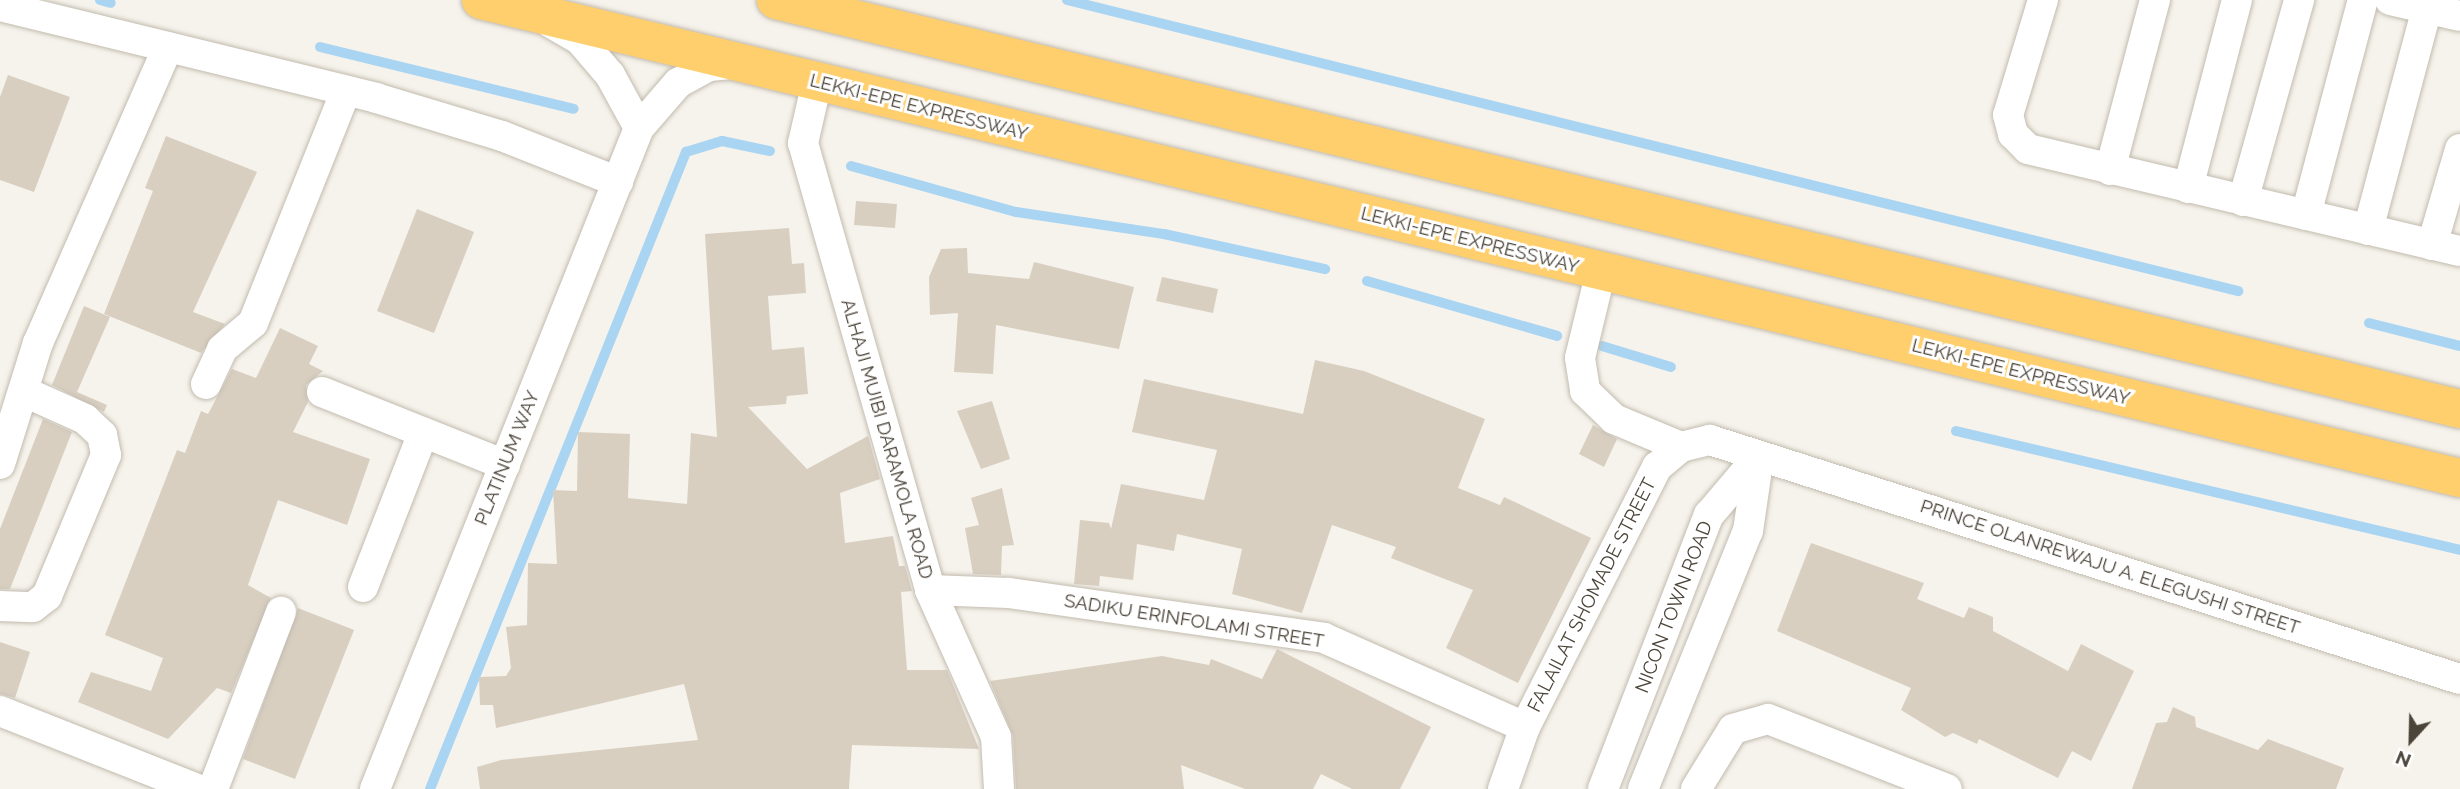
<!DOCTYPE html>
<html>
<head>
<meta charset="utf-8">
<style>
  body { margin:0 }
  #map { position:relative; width:2460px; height:789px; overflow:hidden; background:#f6f3ec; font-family:Raleway,sans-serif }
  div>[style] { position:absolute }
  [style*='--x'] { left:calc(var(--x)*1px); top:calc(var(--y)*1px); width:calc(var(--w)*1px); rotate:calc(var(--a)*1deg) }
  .stream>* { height:10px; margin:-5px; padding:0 5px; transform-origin:5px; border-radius:5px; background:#a9d4f2 }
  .building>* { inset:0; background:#d8cfc1 }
  .roads { filter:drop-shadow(0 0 2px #c2bbae) drop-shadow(0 0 2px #c2bbae) }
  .minor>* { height:30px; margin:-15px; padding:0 15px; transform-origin:15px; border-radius:15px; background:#fff }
  .highway>* { height:38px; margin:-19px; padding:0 19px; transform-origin:19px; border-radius:19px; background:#ffcf6e }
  span { translate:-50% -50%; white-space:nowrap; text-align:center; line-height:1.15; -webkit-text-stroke:6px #fff; paint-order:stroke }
  .street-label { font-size:19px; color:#4b4439 }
  .north { position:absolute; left:2376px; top:705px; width:70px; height:70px; -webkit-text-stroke:5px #fff; paint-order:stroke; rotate:202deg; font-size:19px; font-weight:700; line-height:28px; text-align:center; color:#4b4439 }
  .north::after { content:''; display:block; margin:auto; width:24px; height:32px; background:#4b4439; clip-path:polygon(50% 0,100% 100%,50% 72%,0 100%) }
</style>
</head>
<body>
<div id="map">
  <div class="stream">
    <i style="--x:100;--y:0;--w:11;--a:15"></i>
    <i style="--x:1067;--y:0;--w:1207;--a:13.96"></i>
    <i style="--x:320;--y:47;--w:261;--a:13.7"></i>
    <i style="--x:851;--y:166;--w:171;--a:15.6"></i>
    <i style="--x:1016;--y:212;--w:150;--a:8.5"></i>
    <i style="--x:1164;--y:234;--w:165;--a:12.3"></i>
    <i style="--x:1367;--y:281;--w:198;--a:16.1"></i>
    <i style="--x:2369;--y:323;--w:94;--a:14.2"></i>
    <i style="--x:1602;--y:346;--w:72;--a:16.9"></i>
    <i style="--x:1956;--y:431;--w:518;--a:13.28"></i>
    <i style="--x:430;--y:789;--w:687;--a:-68.11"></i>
    <i style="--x:686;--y:152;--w:38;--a:-17"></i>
    <i style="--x:722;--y:141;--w:49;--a:11.8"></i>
  </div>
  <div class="building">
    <i style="clip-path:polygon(8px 75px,70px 97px,34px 192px,0 180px,0 97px)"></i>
    <i style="clip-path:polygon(166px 136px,257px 172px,193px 312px,225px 324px,201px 353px,104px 314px,153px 191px,145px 188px)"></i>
    <i style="clip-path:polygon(856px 201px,897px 204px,895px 228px,854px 225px)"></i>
    <i style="clip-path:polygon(417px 209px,474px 232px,434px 333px,377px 311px)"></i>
    <i style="clip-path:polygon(789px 228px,792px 264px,804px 263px,806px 293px,768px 296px,772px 350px,804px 347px,808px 394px,787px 396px,786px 404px,748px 407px,807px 469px,868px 436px,880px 479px,840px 493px,845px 543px,893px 536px,899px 566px,905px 566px,912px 591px,901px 592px,907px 670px,947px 670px,979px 749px,852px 745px,849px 789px,480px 789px,477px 767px,501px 760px,698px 740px,684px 684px,496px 728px,493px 705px,480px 705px,479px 677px,506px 676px,511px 668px,506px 627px,527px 625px,528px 563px,557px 564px,553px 490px,577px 491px,578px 432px,630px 434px,628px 498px,687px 504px,691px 433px,717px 437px,705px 234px)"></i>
    <i style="clip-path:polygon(967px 248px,968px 273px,1029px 279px,1034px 262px,1134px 287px,1119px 349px,996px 325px,993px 374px,954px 372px,958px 313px,930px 315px,929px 277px,941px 249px)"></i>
    <i style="clip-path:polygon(1162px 277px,1218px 289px,1213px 313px,1156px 301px)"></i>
    <i style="clip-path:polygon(84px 306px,110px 317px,77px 392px,107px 405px,104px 412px,52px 385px)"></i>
    <i style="clip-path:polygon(280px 328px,318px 346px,309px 364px,323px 371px,306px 385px,308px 402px,293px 432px,370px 459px,347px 525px,278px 500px,248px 585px,271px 598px,231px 693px,217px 688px,168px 739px,78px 702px,91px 672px,151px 691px,163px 658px,105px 635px,177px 450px,185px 453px,201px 411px,208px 414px,232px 369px,256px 378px)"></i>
    <i style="clip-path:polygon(1315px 360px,1364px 371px,1485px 419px,1458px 488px,1500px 505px,1504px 497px,1591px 538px,1518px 683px,1446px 648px,1473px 590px,1391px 558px,1396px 547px,1332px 525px,1302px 613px,1232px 594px,1242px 549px,1177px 534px,1174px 551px,1137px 544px,1133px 580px,1100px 576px,1099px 586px,1074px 584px,1080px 520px,1109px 523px,1111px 529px,1121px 484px,1204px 500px,1217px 450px,1132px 432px,1144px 379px,1303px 414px)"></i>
    <i style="clip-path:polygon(992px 401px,1010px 459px,981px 469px,957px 411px)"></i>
    <i style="clip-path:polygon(43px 419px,72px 432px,10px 589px,0 589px,0 529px)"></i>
    <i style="clip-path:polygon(1593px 425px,1617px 439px,1604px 467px,1579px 454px)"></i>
    <i style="clip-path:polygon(1002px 488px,1014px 545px,1002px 546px,1001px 575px,973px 574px,965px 528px,979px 525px,971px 498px)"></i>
    <i style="clip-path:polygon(1811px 543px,1924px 583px,1917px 599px,1964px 618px,1969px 607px,1993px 617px,1993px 631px,2068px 671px,2081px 644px,2134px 671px,2091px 761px,2072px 751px,2058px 778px,1979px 739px,1977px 744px,1953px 733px,1945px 737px,1901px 710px,1911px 688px,1777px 631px)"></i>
    <i style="clip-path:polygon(298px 608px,354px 630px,295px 779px,243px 759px)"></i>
    <i style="clip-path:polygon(0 642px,30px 652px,15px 698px,0 694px)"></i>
    <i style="clip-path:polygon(1277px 649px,1431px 727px,1400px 789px,1352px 789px,1321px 774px,1313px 789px,1245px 789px,1181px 765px,1184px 789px,1016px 789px,1013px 736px,990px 681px,1162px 656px,1209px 665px,1211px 659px,1262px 679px)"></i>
    <i style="clip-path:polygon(2173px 707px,2195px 717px,2196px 727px,2258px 750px,2268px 739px,2344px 768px,2336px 789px,2132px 789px,2156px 723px,2167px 722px)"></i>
  </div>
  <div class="roads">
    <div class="minor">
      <i style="--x:2043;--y:0;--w:120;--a:106.9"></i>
      <i style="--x:2008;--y:115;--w:20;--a:75"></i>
      <i style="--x:2013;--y:134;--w:21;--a:45"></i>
      <i style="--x:2028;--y:149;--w:444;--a:13.3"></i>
      <i style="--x:2390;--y:0;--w:72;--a:12.9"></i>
      <i style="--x:0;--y:6;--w:387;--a:13.7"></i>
      <i style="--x:376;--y:98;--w:132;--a:16.8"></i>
      <i style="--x:502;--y:136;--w:125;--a:21.6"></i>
      <i style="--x:551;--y:23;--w:34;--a:30"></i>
      <i style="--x:580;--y:40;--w:46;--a:49.4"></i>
      <i style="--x:610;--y:75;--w:60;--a:61.3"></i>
      <i style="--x:817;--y:82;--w:63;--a:102.9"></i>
      <i style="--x:803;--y:143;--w:465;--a:74.1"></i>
      <i style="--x:930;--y:590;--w:161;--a:65.8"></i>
      <i style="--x:996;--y:737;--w:52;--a:86.7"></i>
      <i style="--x:2110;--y:170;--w:176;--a:-75.2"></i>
      <i style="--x:2188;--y:188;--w:194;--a:-75.4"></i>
      <i style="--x:2243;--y:201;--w:209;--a:-74.4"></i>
      <i style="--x:2306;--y:215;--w:222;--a:-75.2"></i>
      <i style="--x:2368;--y:230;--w:229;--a:-75.1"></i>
      <i style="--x:2432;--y:245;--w:100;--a:-73.7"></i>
      <i style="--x:1601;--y:271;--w:89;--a:103.6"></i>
      <i style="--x:1580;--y:358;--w:33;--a:81"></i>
      <i style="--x:1585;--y:391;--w:40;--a:44"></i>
      <i style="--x:1614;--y:419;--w:73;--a:22.7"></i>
      <i style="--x:206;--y:384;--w:38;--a:-65"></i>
      <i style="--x:222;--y:349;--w:40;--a:-40"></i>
      <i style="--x:253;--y:323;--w:250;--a:-68.2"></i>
      <i style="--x:322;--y:392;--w:197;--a:21.7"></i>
      <i style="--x:0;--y:464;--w:127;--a:-72.6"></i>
      <i style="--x:38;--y:343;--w:323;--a:-66.3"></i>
      <i style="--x:363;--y:587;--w:165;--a:-68.7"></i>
      <i style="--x:930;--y:590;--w:79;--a:2.2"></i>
      <i style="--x:1009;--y:593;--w:318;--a:8.1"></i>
      <i style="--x:1324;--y:638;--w:220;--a:23.9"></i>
      <i style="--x:0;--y:606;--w:33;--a:2"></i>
      <i style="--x:33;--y:607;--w:18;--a:-38"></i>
      <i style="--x:47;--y:596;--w:153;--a:-67.3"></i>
      <i style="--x:106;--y:455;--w:20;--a:-101"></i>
      <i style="--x:102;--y:435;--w:23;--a:-137"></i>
      <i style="--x:85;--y:419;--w:66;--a:-155.8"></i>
      <i style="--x:0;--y:711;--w:212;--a:21.6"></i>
      <i style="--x:213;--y:789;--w:190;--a:-69"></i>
      <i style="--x:375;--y:789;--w:712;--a:-68.23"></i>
      <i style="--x:639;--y:128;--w:60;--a:-49.1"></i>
      <i style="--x:678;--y:83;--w:35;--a:-29"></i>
      <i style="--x:709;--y:66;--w:25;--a:-5"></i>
      <i style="--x:1503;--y:789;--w:66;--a:-70.5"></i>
      <i style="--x:1525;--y:727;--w:292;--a:-63.1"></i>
      <i style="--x:1657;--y:467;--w:31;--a:-40"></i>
      <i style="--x:1681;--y:447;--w:30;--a:-14"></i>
      <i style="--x:1710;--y:440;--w:787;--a:17.68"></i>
      <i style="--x:1603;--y:789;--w:294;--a:-68.9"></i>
      <i style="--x:1709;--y:515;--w:77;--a:-49.7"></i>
      <i style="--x:1643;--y:789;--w:279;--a:-67.9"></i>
      <i style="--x:1748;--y:531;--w:76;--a:-81.7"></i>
      <i style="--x:1696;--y:789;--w:70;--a:-58.3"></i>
      <i style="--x:1733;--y:729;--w:36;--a:-16"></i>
      <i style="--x:1768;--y:719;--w:192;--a:21.4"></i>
    </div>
    <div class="highway">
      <i style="--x:481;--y:0;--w:2036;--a:13.58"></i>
      <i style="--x:776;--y:0;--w:1733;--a:13.65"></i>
    </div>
  </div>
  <div class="street-label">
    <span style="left:919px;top:107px;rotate:14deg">LEKKI-EPE EXPRESSWAY</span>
    <span style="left:1470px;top:240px;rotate:14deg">LEKKI-EPE EXPRESSWAY</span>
    <span style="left:2021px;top:372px;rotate:14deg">LEKKI-EPE EXPRESSWAY</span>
    <span style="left:887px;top:439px;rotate:74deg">ALHAJI MUIBI DARAMOLA ROAD</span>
    <span style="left:507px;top:458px;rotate:-68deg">PLATINUM WAY</span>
    <span style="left:2110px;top:567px;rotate:18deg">PRINCE OLANREWAJU A. ELEGUSHI STREET</span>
    <span style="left:1592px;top:595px;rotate:-63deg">FALAILAT SHOMADE STREET</span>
    <span style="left:1674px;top:607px;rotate:-69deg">NICON TOWN ROAD</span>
    <span style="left:1194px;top:621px;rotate:9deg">SADIKU ERINFOLAMI STREET</span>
  </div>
  <div class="north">N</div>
</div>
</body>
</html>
